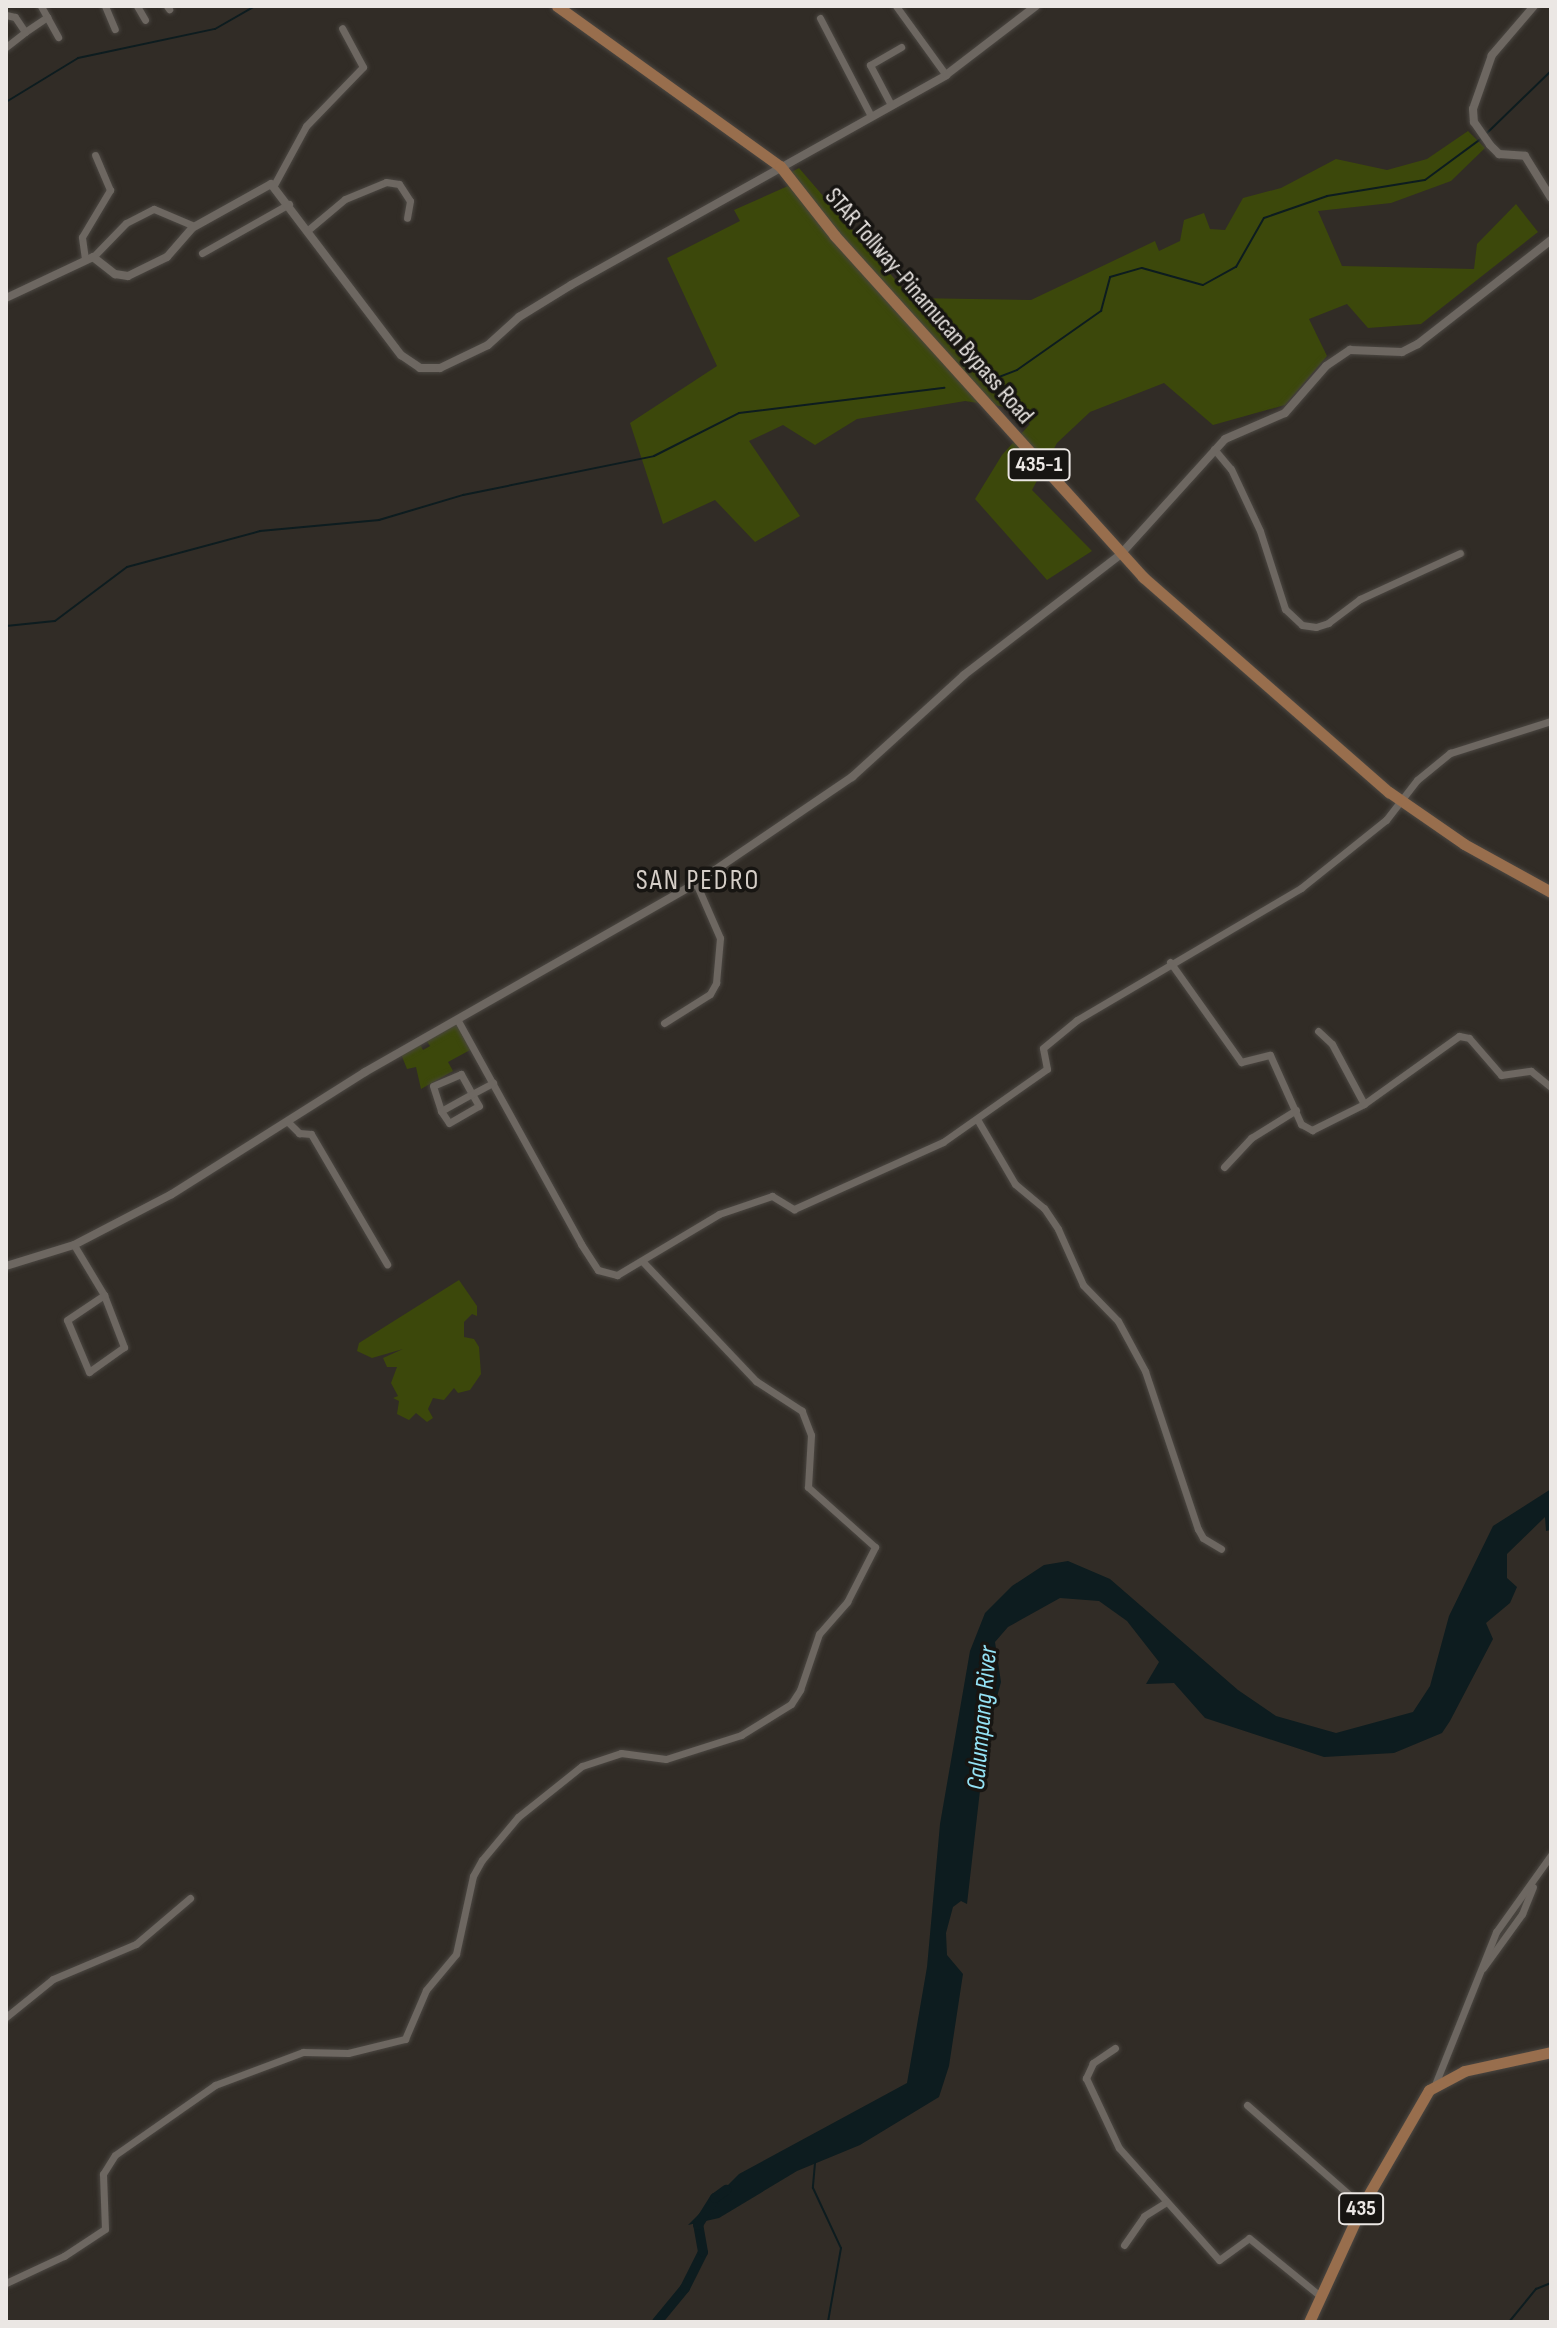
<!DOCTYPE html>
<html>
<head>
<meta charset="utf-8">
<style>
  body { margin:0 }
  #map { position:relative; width:1557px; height:2328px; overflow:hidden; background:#312c26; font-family:"Sofia Sans Condensed",sans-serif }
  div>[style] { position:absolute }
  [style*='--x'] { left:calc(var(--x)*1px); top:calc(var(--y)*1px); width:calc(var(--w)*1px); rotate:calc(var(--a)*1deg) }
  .green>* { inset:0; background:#3c480b }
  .water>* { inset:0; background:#0d1c1f }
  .stream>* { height:2px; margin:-1px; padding:0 1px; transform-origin:1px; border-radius:1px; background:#0d1c1f }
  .river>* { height:10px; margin:-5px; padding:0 5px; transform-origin:5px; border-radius:5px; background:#0d1c1f }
  .roads { filter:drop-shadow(0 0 2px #4b4742) drop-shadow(0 0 2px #4b4742) }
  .minor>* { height:7px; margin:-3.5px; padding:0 3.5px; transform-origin:3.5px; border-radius:3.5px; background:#6d6761 }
  .tertiary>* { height:8px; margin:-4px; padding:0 4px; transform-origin:4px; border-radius:4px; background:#6d6761 }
  .primary>* { height:11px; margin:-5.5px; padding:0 5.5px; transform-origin:5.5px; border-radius:5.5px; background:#986e4d }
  span { translate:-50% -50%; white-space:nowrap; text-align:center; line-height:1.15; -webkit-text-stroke:7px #171512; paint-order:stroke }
  .shield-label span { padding:2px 6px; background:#171512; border:2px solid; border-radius:6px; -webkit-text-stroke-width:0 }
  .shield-label { font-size:22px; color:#ebe7e4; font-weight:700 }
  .street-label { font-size:24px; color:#ebe7e4 }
  .water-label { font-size:26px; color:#94e2f5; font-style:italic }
  .quarter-label { font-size:28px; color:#d5cec7; letter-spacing:2px }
  .frame { position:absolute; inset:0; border:8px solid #ebe7e4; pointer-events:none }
</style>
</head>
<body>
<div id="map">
  <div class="green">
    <i style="clip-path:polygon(1468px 131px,1485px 148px,1451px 181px,1391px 203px,1318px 211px,1342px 266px,1474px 269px,1477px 244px,1516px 204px,1538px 232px,1421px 324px,1368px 328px,1347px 304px,1309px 319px,1327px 356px,1285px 405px,1213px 425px,1164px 383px,1090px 412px,1057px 443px,1032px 490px,1092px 551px,1047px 580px,975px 499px,1002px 455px,1030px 424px,1006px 407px,965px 401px,857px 419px,815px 445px,783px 425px,749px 441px,800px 516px,755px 542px,715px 500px,663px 524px,630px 423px,717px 366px,667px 258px,740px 221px,734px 210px,788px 186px,784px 176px,799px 168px,911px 298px,1031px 300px,1155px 241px,1159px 251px,1180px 241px,1184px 220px,1204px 213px,1210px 229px,1225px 230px,1243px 198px,1281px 188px,1336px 159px,1387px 170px,1427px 159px)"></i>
    <i style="clip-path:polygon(458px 1022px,472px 1049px,448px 1062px,453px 1071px,421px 1089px,416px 1067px,407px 1069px,401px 1054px,420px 1044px,423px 1050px,430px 1046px,426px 1040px)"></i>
    <i style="clip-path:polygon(459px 1280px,477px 1306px,477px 1316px,472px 1314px,464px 1322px,464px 1337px,474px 1339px,479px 1347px,481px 1374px,470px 1390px,458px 1393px,454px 1388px,444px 1400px,433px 1398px,428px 1409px,433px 1418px,427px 1422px,416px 1413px,409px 1420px,397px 1414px,399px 1401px,393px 1398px,398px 1396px,391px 1383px,397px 1367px,387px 1367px,383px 1358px,403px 1349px,372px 1358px,357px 1351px,359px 1343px)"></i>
  </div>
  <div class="water">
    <i style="clip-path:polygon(1551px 1489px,1551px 1530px,1546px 1531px,1545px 1517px,1507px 1554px,1507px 1578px,1517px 1587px,1510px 1603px,1486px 1623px,1493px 1639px,1450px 1721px,1442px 1733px,1394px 1753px,1324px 1757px,1205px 1718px,1174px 1683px,1146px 1684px,1159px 1662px,1127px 1621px,1099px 1601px,1060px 1598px,1008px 1627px,995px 1642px,1001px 1682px,986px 1738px,967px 1904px,961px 1901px,953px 1907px,946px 1933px,947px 1955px,963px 1974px,949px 2066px,939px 2097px,860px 2145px,797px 2171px,719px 2218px,688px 2225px,739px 2174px,907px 2083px,927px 1967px,940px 1824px,970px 1651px,985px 1613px,1012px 1586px,1044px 1565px,1068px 1561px,1110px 1579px,1238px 1690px,1276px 1716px,1336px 1733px,1413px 1712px,1430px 1686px,1449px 1616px,1493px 1526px)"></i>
  </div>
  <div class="stream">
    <i style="--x:6;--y:102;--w:84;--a:-31.4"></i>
    <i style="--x:78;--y:58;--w:140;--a:-12"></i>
    <i style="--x:215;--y:29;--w:46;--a:-29.9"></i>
    <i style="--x:1487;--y:133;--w:89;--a:-44.1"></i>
    <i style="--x:986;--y:382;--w:33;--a:-21"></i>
    <i style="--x:1017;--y:370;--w:103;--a:-35.1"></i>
    <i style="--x:1101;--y:311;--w:35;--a:-75"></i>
    <i style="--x:1110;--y:277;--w:33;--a:-16"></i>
    <i style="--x:1142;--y:268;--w:63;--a:15.6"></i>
    <i style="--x:1203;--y:285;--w:38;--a:-29"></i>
    <i style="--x:1236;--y:267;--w:56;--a:-60.3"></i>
    <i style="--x:1264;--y:218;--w:67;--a:-19.2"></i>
    <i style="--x:1327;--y:196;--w:99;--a:-9.3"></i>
    <i style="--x:1425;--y:180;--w:71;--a:-36.4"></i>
    <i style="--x:6;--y:626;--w:49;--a:-5.8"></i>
    <i style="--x:55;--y:621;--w:90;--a:-36.9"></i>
    <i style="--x:127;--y:567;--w:138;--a:-15.1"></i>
    <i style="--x:260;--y:531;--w:120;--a:-5.3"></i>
    <i style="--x:379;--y:520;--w:88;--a:-16.6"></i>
    <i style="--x:463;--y:495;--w:195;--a:-11.5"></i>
    <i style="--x:654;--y:456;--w:95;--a:-26.8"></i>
    <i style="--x:739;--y:413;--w:207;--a:-7"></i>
    <i style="--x:815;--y:2163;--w:25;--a:95"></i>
    <i style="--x:813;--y:2188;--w:66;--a:65"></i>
    <i style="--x:841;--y:2248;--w:75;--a:100"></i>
    <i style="--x:1509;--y:2322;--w:43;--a:-50.7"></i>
    <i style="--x:1536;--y:2289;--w:16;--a:-22"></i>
  </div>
  <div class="river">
    <i style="--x:657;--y:2322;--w:44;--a:-50.5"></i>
    <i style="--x:685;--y:2288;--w:40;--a:-63.4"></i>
    <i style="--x:703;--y:2252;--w:27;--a:-100"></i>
    <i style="--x:698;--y:2225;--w:32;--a:-58"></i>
    <i style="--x:715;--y:2198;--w:14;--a:-36"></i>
  </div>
  <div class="roads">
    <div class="minor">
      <i style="--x:105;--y:6;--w:25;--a:67"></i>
      <i style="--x:137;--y:6;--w:16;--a:60"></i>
      <i style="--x:167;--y:6;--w:4;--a:56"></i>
      <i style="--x:896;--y:6;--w:85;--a:54.1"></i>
      <i style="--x:6;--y:15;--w:9;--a:13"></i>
      <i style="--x:15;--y:17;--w:18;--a:56"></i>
      <i style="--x:25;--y:32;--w:27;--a:-34"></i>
      <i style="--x:47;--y:17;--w:13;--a:-119"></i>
      <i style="--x:47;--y:17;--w:23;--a:61"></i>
      <i style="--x:820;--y:18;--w:108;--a:62.5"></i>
      <i style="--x:6;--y:47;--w:24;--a:-38"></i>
      <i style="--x:890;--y:103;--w:43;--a:-117.8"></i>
      <i style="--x:870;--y:65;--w:36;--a:-30"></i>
      <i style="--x:274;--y:185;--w:67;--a:-61.5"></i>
      <i style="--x:306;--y:126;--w:82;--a:-46"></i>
      <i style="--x:363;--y:67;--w:44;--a:-118.3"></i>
      <i style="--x:308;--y:230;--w:48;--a:-40"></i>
      <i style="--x:345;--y:199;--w:44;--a:-22.5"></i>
      <i style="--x:386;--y:182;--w:13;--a:9"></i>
      <i style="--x:399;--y:184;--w:20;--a:57"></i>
      <i style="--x:410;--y:201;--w:17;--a:100"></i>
      <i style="--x:202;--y:253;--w:100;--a:-29.4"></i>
      <i style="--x:93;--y:257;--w:47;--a:-45.9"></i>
      <i style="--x:126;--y:223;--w:31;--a:-27"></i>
      <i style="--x:154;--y:209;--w:43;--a:23"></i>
      <i style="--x:85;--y:259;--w:22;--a:-98"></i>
      <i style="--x:82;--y:237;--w:55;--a:-59.2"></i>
      <i style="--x:110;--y:190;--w:38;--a:-113"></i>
      <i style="--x:1214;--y:449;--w:26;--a:50"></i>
      <i style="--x:1231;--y:469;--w:68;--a:64.9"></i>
      <i style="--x:1260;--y:531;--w:82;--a:72.2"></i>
      <i style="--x:1285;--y:609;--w:23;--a:43"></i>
      <i style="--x:1302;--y:625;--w:14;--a:8"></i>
      <i style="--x:1316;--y:627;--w:13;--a:-18"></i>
      <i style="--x:1328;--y:623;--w:40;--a:-37"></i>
      <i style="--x:1360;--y:599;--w:110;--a:-24.7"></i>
      <i style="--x:1170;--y:962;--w:123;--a:54.6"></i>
      <i style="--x:1241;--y:1062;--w:30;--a:-14"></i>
      <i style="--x:1270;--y:1055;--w:76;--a:65.8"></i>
      <i style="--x:1301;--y:1124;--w:13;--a:29"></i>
      <i style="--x:1312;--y:1130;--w:58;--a:-26.6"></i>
      <i style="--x:1364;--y:1104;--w:68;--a:-118.1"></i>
      <i style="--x:1332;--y:1044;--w:19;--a:-137"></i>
      <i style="--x:457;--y:1019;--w:257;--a:61.1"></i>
      <i style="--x:581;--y:1244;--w:31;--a:57"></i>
      <i style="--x:598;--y:1270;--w:20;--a:15"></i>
      <i style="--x:617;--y:1275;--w:119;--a:-30.9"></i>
      <i style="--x:719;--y:1214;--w:56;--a:-18.8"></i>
      <i style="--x:772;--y:1196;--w:26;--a:31"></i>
      <i style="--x:794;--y:1209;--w:163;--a:-24.2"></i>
      <i style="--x:943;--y:1142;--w:127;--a:-35.1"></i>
      <i style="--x:1047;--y:1069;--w:21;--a:-101"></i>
      <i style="--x:1043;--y:1048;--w:44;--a:-39.5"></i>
      <i style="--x:1077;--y:1020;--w:260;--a:-30.5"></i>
      <i style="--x:1301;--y:888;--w:109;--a:-38.7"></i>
      <i style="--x:1386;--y:820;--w:51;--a:-52.2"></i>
      <i style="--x:1417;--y:780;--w:43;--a:-39.3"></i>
      <i style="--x:1450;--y:753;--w:106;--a:-17.6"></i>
      <i style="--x:664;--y:1023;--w:54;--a:-32.2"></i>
      <i style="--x:710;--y:994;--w:13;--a:-61"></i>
      <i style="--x:716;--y:983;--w:45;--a:-84.9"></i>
      <i style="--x:720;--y:938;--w:60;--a:-113.6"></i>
      <i style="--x:1364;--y:1104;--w:117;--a:-35.6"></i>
      <i style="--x:1459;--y:1036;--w:10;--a:11"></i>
      <i style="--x:1469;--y:1038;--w:49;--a:49.1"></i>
      <i style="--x:1501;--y:1075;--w:30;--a:-8"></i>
      <i style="--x:1531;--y:1071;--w:26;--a:39"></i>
      <i style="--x:441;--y:1111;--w:14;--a:56"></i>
      <i style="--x:449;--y:1123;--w:34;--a:-30"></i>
      <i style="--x:479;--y:1106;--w:14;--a:-120"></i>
      <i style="--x:472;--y:1094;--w:23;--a:-119"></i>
      <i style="--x:461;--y:1074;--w:30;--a:157"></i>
      <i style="--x:433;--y:1086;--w:26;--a:72"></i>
      <i style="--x:441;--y:1111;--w:35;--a:-29"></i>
      <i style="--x:472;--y:1094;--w:24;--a:-28"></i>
      <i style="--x:977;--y:1119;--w:75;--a:59.7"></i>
      <i style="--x:1015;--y:1184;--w:38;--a:40"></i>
      <i style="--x:1044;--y:1208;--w:25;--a:56"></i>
      <i style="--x:1058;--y:1229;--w:61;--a:65.9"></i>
      <i style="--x:1083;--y:1285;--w:50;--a:45.8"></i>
      <i style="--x:1118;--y:1321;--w:57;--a:61.6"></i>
      <i style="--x:1145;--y:1371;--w:167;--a:71.5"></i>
      <i style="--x:1198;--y:1529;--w:10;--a:61"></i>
      <i style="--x:1203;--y:1538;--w:21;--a:31"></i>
      <i style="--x:288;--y:1122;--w:16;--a:45"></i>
      <i style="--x:299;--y:1133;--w:12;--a:5"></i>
      <i style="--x:311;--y:1134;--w:151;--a:59.7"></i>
      <i style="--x:1224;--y:1167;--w:40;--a:-47"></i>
      <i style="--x:1251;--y:1138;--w:53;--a:-31.9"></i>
      <i style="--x:74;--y:1245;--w:58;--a:59"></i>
      <i style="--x:104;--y:1295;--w:56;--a:69"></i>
      <i style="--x:124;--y:1347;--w:43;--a:144.5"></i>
      <i style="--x:89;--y:1372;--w:56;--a:-112.9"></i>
      <i style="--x:67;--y:1320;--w:45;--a:-34"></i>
      <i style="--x:1483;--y:1968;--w:67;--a:-54.2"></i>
      <i style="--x:1522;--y:1914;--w:29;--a:-68"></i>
      <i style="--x:6;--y:2017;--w:60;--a:-39"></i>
      <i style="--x:53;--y:1979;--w:90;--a:-22.9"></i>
      <i style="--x:136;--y:1944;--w:71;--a:-40.4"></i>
      <i style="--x:1115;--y:2048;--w:27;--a:146"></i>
      <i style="--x:1093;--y:2063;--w:17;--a:115"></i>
      <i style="--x:1086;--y:2078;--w:77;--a:64.8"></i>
      <i style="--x:1119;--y:2148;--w:150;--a:48.2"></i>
      <i style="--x:1219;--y:2260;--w:37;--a:-36"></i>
      <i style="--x:1249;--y:2238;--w:92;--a:39.2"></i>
      <i style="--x:1436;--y:2082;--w:162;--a:-68.2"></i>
      <i style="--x:1496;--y:1932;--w:95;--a:-54.5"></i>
      <i style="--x:1247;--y:2105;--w:153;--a:41.3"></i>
      <i style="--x:1124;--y:2245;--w:35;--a:-55"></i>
      <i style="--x:1144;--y:2216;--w:25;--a:-32"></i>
      <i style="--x:6;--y:2283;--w:64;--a:-25"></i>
      <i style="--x:64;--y:2256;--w:49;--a:-33.4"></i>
      <i style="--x:105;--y:2229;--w:55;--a:-92.1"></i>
      <i style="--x:103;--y:2174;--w:22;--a:-58"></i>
      <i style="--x:115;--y:2155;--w:122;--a:-35"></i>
      <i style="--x:215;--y:2085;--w:94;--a:-20.6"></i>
      <i style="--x:303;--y:2052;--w:45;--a:1.3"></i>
      <i style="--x:348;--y:2053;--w:59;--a:-13.8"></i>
      <i style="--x:405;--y:2039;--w:53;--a:-66.8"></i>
      <i style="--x:426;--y:1990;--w:47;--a:-50.2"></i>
      <i style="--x:456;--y:1954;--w:80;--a:-77.7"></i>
      <i style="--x:473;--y:1876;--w:18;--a:-61"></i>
      <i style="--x:482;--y:1860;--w:56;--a:-50.1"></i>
      <i style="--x:518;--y:1817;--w:82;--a:-38.6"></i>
      <i style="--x:582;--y:1766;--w:41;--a:-18.4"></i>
      <i style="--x:621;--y:1753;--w:45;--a:7.6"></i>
      <i style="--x:666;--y:1759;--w:79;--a:-17.7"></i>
      <i style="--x:741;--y:1735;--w:59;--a:-31.8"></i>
      <i style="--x:791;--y:1704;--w:17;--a:-57"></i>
      <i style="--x:800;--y:1690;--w:59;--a:-71.3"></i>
      <i style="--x:819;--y:1634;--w:43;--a:-48.8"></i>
      <i style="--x:847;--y:1602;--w:62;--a:-63"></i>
      <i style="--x:875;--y:1547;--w:90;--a:-138.2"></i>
      <i style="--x:808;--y:1487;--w:52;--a:-86.7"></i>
      <i style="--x:811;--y:1435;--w:26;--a:-111"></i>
      <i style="--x:802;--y:1411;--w:55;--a:-146.9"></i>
      <i style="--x:756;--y:1381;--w:164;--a:-133.5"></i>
    </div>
    <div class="tertiary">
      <i style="--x:1534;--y:6;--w:65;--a:130.6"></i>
      <i style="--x:1492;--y:55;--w:57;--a:109.4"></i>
      <i style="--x:1473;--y:109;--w:13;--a:86"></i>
      <i style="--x:1474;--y:122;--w:28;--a:55"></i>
      <i style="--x:1490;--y:145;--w:13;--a:45"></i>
      <i style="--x:1499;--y:154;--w:26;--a:4"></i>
      <i style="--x:1525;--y:156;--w:49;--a:58.2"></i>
      <i style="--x:6;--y:298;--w:96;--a:-25.2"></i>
      <i style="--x:93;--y:257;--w:28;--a:38"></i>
      <i style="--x:115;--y:274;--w:13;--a:9"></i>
      <i style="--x:128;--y:276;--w:43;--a:-26"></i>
      <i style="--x:167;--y:257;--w:38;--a:-49"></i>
      <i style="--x:192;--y:228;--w:90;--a:-29.1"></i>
      <i style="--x:271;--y:184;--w:215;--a:52.8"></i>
      <i style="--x:401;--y:355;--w:23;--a:34"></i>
      <i style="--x:420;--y:368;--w:20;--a:0"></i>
      <i style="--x:440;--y:368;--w:53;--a:-25.6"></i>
      <i style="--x:488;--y:345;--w:42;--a:-42.1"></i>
      <i style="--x:519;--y:317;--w:61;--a:-31.6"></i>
      <i style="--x:571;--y:285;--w:430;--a:-29.2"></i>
      <i style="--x:946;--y:75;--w:113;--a:-37.5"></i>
      <i style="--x:6;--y:1266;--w:71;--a:-17.2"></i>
      <i style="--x:74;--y:1245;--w:110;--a:-27.5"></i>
      <i style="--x:172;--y:1194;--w:228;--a:-32.3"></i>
      <i style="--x:365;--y:1072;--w:381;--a:-29.7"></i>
      <i style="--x:696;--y:883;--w:189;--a:-34.2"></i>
      <i style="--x:852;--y:777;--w:151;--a:-42.3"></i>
      <i style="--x:964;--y:675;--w:197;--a:-37.6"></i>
      <i style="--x:1120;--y:555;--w:156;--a:-47.8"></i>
      <i style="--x:1225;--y:439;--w:65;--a:-23.4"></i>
      <i style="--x:1285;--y:413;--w:62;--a:-48.9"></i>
      <i style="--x:1326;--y:366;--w:29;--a:-34"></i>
      <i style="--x:1350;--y:350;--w:52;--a:2.2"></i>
      <i style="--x:1402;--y:352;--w:18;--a:-27"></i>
      <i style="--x:1418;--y:344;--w:169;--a:-38"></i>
    </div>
    <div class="primary">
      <i style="--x:557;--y:6;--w:274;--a:35.7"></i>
      <i style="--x:780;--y:166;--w:89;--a:51.8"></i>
      <i style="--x:835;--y:236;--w:460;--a:47.9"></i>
      <i style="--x:1143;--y:577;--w:327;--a:41.2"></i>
      <i style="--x:1389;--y:792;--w:91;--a:34.7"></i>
      <i style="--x:1464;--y:844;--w:99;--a:28.9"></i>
      <i style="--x:1309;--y:2322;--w:128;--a:-65.4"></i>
      <i style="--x:1362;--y:2206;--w:134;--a:-60"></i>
      <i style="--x:1429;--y:2090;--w:40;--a:-28"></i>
      <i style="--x:1464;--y:2071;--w:89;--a:-12.3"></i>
    </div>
  </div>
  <div class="shield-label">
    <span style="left:1039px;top:465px">435-1</span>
    <span style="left:1361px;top:2209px">435</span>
  </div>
  <div class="street-label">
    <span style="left:929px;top:306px;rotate:49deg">STAR Tollway-Pinamucan Bypass Road</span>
  </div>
  <div class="water-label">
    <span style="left:983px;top:1718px;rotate:-85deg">Calumpang River</span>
  </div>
  <div class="quarter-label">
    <span style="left:698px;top:881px">SAN PEDRO</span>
  </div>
  <div class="frame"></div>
</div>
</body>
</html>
